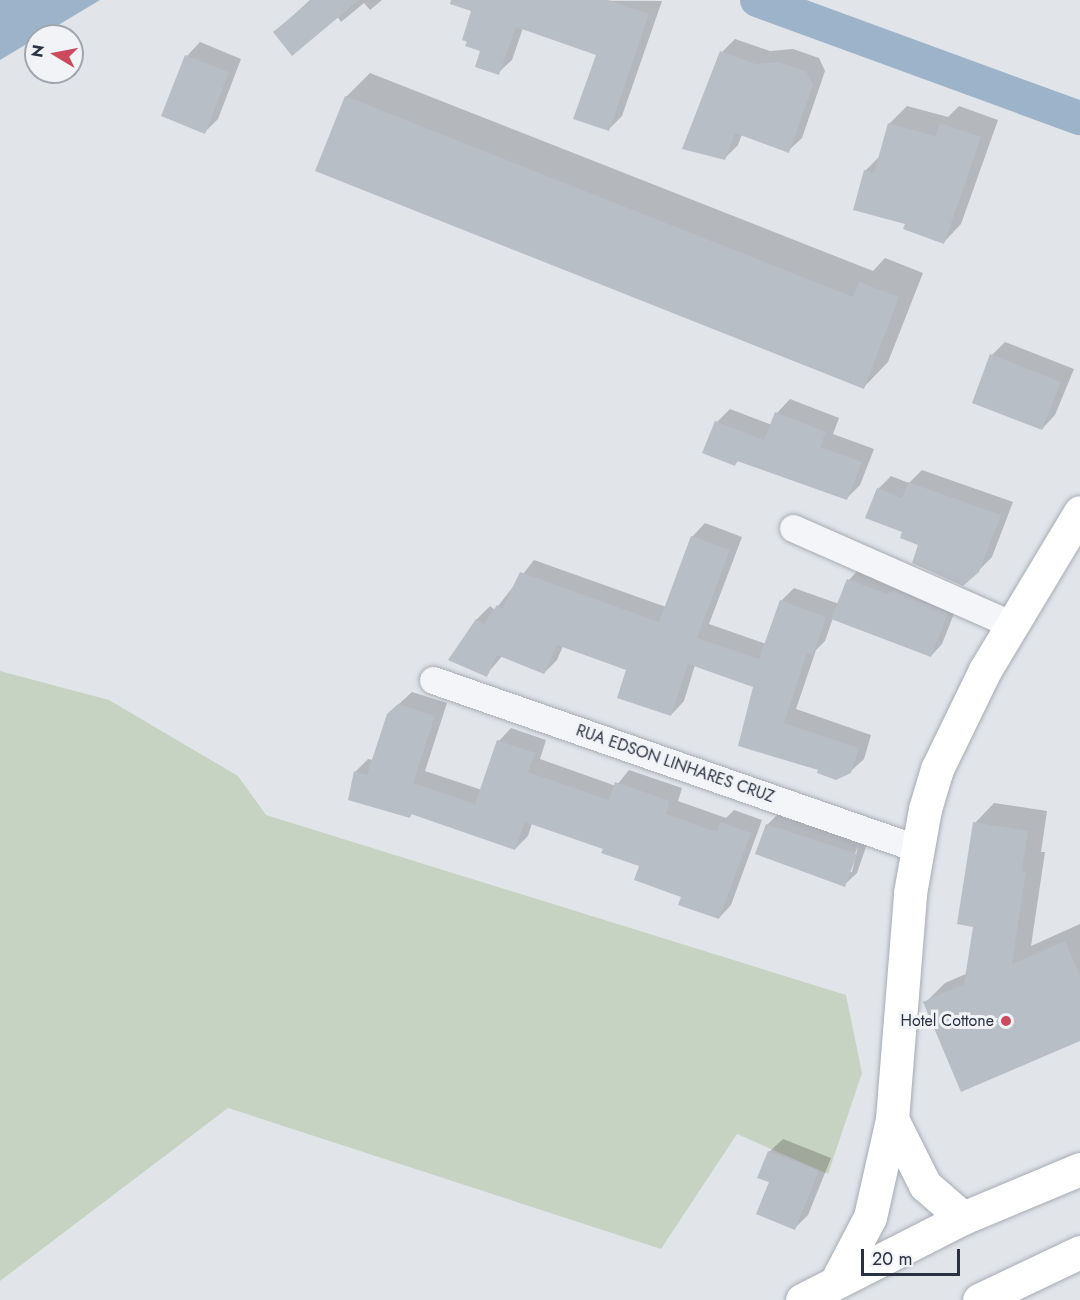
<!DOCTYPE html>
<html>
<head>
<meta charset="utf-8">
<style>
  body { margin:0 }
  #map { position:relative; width:1080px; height:1300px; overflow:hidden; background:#e1e5ea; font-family:Jost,sans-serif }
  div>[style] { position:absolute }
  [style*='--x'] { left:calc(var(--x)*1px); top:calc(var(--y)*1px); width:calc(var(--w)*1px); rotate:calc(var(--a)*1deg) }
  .green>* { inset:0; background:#c7d3c2 }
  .water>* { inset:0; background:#9db3c9 }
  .shadow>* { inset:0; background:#0003 }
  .canal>* { height:34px; margin:-17px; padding:0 17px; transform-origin:17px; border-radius:17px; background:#9db3c9 }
  .building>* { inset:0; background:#b8bec6 }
  .roads { filter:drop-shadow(0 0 2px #a6acb4) drop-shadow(0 0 2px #a6acb4) }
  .street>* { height:27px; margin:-13.5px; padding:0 13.5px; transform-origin:13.5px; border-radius:13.5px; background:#f4f5f8 }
  .secondary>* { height:33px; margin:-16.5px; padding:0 16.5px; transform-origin:16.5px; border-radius:16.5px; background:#fff }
  .primary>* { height:33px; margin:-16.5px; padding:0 16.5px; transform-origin:16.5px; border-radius:16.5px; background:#fff }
  .highway>* { height:33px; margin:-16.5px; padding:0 16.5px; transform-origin:16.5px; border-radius:16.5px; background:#fff }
  .dots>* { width:16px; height:16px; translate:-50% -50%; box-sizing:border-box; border:3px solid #f1f3f7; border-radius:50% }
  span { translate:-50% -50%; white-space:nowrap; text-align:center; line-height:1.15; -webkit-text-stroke:6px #f1f3f7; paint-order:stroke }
  .street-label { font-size:16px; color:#2a3241 }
  .poi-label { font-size:16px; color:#2a3241 }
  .right { translate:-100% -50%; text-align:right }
  .north { position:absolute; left:24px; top:24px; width:60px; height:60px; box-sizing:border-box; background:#f1f3f7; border:2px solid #a1a6ae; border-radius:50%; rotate:280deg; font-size:16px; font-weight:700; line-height:24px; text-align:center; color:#2a3241 }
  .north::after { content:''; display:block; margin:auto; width:21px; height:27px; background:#cc495e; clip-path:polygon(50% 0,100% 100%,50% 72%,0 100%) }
  .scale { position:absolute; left:861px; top:1249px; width:99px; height:27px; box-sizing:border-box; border:3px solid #2a3241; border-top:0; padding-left:8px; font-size:18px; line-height:21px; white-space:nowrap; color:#2a3241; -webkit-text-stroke:4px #f1f3f7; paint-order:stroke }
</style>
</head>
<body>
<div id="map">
  <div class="green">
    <i style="clip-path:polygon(0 671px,109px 700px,238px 776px,266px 815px,846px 995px,862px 1073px,828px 1174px,737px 1134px,661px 1249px,228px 1108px,0 1281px)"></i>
  </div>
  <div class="water">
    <i style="clip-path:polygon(0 0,100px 0,0 60px)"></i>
  </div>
  <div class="shadow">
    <i style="clip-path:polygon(310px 0,382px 0,370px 10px,364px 3px,341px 22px,337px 16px,275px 32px)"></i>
    <i style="clip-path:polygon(478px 0,662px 1px,622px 116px,608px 130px,598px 54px,523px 28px,512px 60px,498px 73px,482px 50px)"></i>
    <i style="clip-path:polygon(735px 39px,770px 51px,793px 49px,819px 58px,825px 71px,802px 138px,788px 151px,742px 134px,738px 145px,725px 158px,722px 52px)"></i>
    <i style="clip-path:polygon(200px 42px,241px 59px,218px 119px,205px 132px,187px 56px)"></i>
    <i style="clip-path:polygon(370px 73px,873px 271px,885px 258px,923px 273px,888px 362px,864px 387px,346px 97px)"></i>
    <i style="clip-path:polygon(907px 106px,948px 117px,959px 106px,998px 120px,961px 224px,944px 242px,907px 223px,865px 171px,881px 155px,889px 124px)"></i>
    <i style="clip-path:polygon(1005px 342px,1074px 369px,1055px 415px,1042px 429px,992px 355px)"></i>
    <i style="clip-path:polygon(790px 399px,839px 418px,833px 434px,874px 449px,860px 485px,846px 499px,739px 460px,735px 464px,717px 422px,730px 409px,772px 425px,777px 413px)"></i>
    <i style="clip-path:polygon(922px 470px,1013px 502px,992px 557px,978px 571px,920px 544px,904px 531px,878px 489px,891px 476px,909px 483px)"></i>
    <i style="clip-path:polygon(705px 523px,742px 537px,709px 624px,766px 644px,781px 601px,794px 588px,839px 604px,849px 580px,860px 568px,959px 601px,942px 644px,931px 656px,833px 618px,825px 641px,816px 650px,796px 709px,871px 735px,864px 759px,850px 772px,820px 769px,739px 745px,755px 686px,695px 665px,684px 701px,671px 715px,628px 669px,563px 646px,557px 660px,544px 673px,503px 655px,486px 675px,450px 659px,477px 619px,490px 606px,495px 610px,534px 560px,666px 607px,692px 537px)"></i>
    <i style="clip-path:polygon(412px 692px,447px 703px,425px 771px,482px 790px,499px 741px,511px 728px,546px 740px,540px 759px,616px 786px,629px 770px,682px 788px,678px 801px,726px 818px,734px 810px,762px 820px,731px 905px,719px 918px,641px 865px,605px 848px,532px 823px,528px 836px,515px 849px,413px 813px,410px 816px,349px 799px,356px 771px,368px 759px,373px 760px,388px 714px)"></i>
    <i style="clip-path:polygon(994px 803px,1047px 811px,1041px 852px,1045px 852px,1031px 946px,1080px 924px,1080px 1039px,925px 1003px,945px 983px,968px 973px,975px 925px,975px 823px)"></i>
    <i style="clip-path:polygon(evenodd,780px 812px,868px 841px,857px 873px,844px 885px,767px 825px,780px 812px,858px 846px,852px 872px,848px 872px,858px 846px)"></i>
    <i style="clip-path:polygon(783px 1139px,831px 1158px,808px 1215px,795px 1228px,771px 1181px,769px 1152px)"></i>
  </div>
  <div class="canal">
    <i style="--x:757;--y:0;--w:344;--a:20.1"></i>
  </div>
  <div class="building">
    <i style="clip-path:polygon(312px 0,359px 0,292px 56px,273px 32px)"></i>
    <i style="clip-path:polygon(451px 0,608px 0,649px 14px,609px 131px,573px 119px,596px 55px,516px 27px,499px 75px,475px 67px,480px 51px,465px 46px,467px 42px,462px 40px,471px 11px,450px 4px)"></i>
    <i style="clip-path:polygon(720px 51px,756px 64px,778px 62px,806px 71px,813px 85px,789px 153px,735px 133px,725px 160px,682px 149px)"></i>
    <i style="clip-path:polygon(185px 55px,229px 72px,205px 134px,161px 116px)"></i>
    <i style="clip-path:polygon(345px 96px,853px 297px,859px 282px,899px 297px,864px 389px,315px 171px)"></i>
    <i style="clip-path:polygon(888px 123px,935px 136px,940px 123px,981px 137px,944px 244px,903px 229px,905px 224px,853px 210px,864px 170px,874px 173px)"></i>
    <i style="clip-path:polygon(990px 354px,1061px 382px,1042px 430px,972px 403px)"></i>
    <i style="clip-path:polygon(775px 412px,826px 432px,820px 447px,862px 462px,847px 500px,737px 461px,735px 466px,702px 453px,715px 421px,764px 440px)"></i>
    <i style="clip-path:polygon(908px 482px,1001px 515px,979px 572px,963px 586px,912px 563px,918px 545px,900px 538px,902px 532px,865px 518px,877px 488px,902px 498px)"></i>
    <i style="clip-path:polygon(691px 536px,730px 550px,697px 638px,759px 659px,780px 600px,826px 617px,813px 655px,807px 653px,784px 723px,859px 748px,851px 773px,836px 780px,817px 773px,818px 770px,738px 746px,753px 687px,688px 664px,671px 716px,617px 698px,626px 670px,557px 645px,544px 674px,497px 655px,487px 677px,448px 660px,476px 619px,484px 624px,497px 605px,502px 609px,520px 572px,659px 622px)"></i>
    <i style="clip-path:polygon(847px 579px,887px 594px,894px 590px,948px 613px,931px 657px,831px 619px)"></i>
    <i style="clip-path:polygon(398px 704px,435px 716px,413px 783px,475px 804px,497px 740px,535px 753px,528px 772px,609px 800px,615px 782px,670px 801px,666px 814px,717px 832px,720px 822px,751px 833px,719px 919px,678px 905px,681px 897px,634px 880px,639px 866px,601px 853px,603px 849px,525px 822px,515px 850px,411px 814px,410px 818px,348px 800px,354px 771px,367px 775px,387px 714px)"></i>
    <i style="clip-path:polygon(973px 822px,1028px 831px,1022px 871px,1026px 872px,1012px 964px,1065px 941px,1080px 975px,1080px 1041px,961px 1092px,923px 1002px,964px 984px,973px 927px,957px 924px)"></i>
    <i style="clip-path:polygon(766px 824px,857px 854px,845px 887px,755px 854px)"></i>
    <i style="clip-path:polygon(768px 1151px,819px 1171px,795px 1230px,756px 1214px,769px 1182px,757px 1178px)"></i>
  </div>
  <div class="roads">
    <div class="street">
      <i style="--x:793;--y:528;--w:238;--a:23.8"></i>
      <i style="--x:433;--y:680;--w:511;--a:19.18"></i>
    </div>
    <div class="secondary">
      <i style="--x:892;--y:1119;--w:74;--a:63.4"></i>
      <i style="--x:925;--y:1185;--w:50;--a:41"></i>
      <i style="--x:836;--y:1282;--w:73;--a:-62.4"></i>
      <i style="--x:870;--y:1217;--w:100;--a:-77.3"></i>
      <i style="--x:892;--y:1119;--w:227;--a:-85.4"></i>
      <i style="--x:910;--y:893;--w:85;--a:-79.9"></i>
      <i style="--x:925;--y:809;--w:42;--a:-73.3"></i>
      <i style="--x:937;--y:769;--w:110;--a:-64.1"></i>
      <i style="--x:985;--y:670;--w:184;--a:-59"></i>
    </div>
    <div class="primary">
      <i style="--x:802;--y:1300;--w:181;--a:-27"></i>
    </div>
    <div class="highway">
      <i style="--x:963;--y:1218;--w:127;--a:-22.7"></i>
      <i style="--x:979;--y:1300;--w:112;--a:-25.4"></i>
    </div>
  </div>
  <div class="dots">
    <i style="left:1006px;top:1021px;background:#cc495e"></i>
  </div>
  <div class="street-label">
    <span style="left:675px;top:764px;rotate:19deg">RUA EDSON LINHARES CRUZ</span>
  </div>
  <div class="poi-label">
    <span class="right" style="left:994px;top:1021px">Hotel Cottone</span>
  </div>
  <div class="north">N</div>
  <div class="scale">20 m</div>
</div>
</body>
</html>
